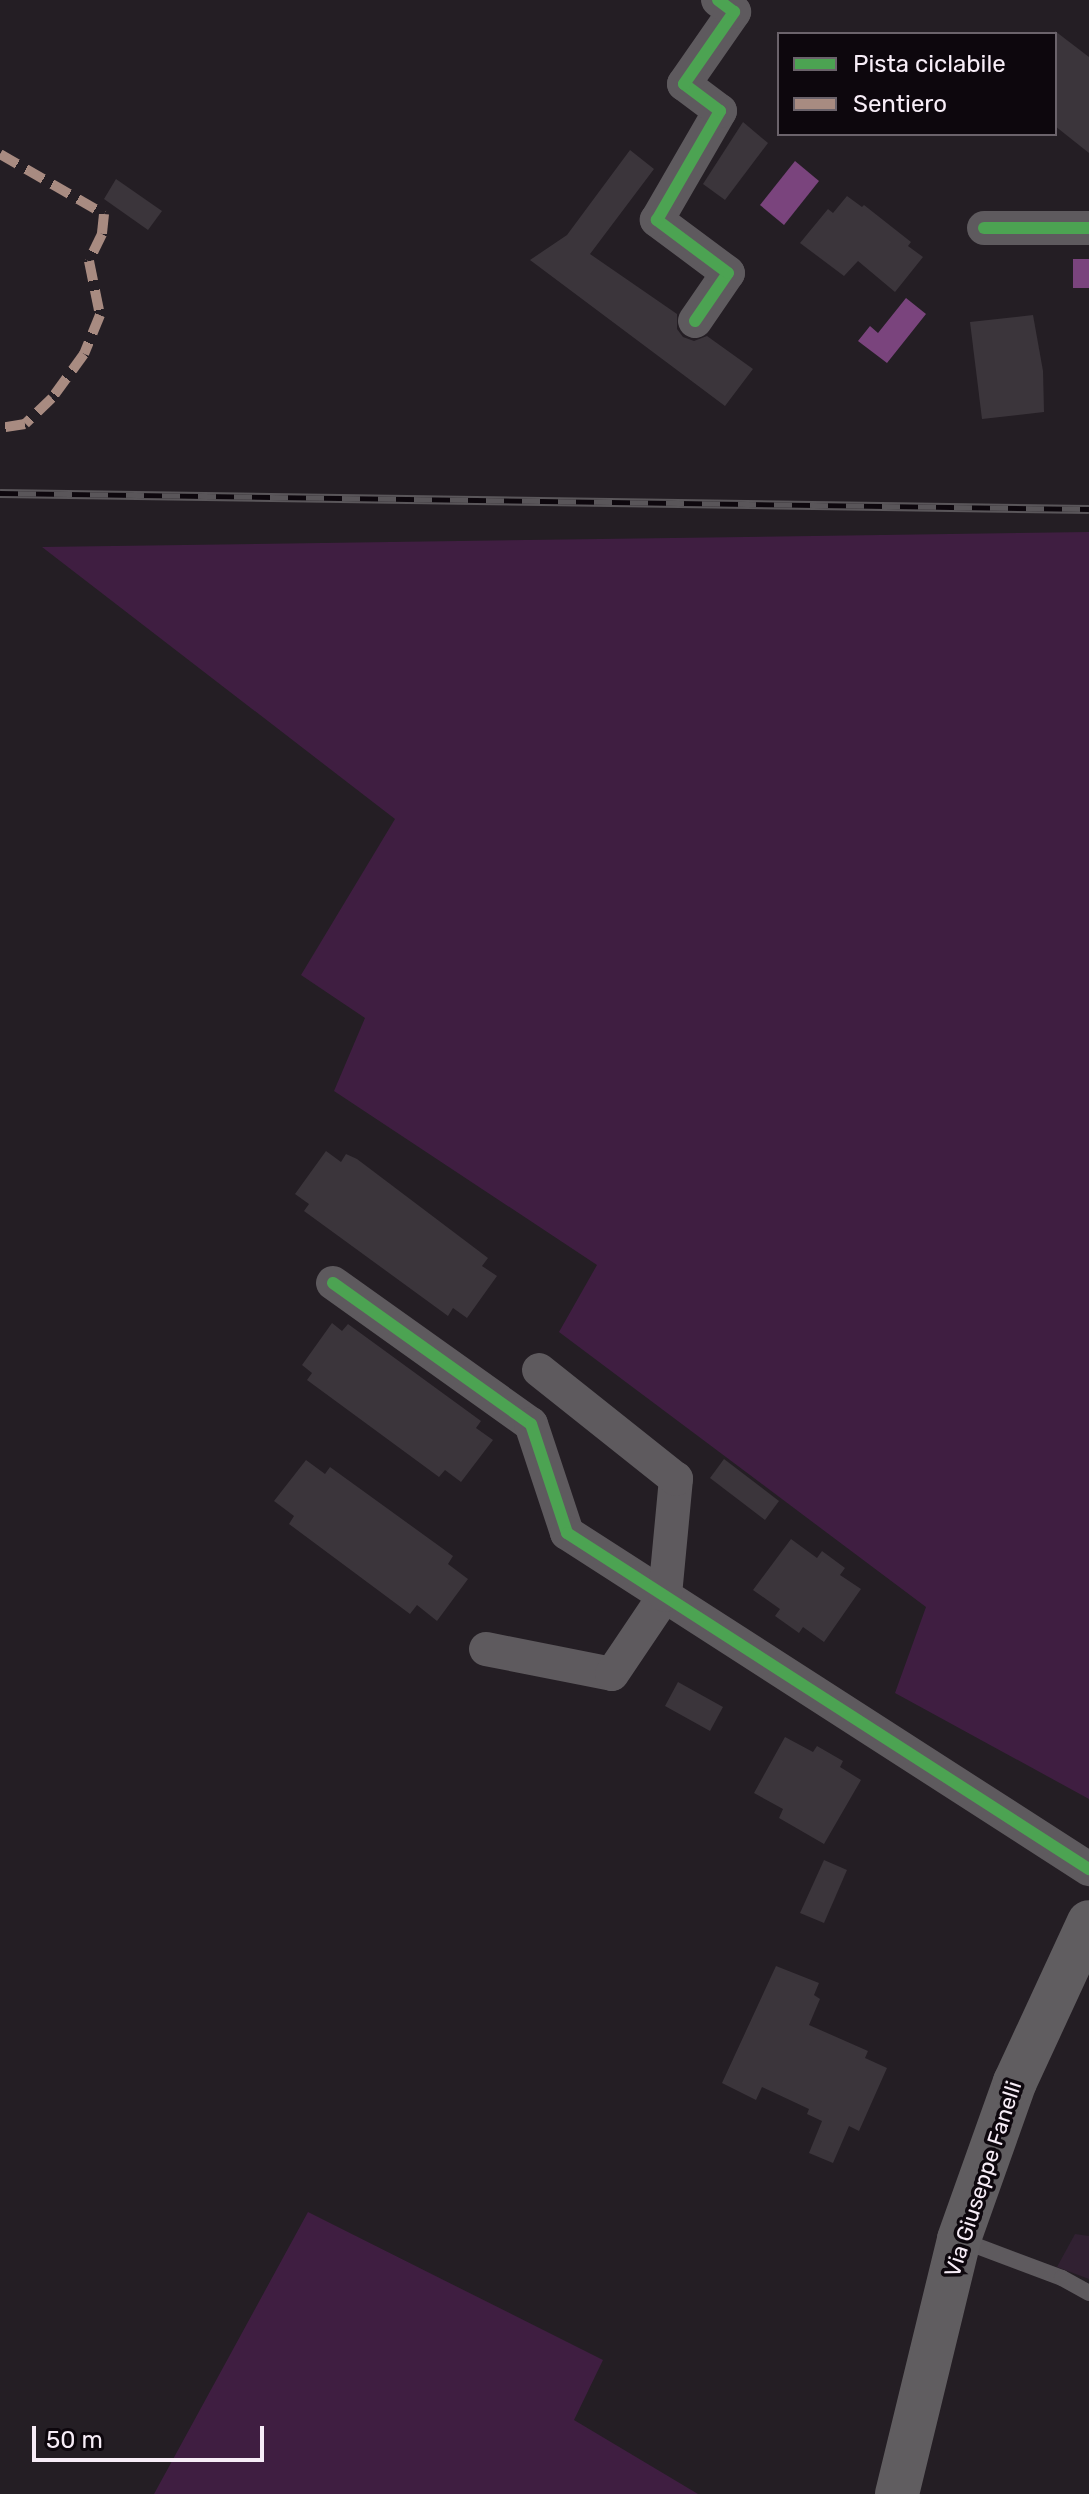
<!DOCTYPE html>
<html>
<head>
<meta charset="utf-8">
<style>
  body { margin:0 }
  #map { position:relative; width:1089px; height:2494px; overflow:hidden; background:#241e24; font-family:Rubik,sans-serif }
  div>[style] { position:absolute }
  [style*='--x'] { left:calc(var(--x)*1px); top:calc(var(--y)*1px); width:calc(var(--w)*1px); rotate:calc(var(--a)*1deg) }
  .built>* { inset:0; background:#312132 }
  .green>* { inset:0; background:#3f1e41 }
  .water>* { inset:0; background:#7a447d }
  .building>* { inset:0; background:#3b353b }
  .lane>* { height:16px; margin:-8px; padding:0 8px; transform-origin:8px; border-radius:8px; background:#5e5a5e }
  .street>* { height:34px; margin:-17px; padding:0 17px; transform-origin:17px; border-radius:17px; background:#5e5a5e }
  .secondary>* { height:44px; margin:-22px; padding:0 22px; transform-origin:22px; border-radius:22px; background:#605d60 }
  .rail>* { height:9px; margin-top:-4.5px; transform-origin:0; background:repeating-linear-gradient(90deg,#0d070d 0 18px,#5a565a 0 36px); box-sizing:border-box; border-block:2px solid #5a565a }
  .quiet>* { height:10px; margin-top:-5px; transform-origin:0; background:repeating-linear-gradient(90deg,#a88b81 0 20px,transparent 0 30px) }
  .cycleway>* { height:12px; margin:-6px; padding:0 6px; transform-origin:6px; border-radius:6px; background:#4ca352 }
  span { translate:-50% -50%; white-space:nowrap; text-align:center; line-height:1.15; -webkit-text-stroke:7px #0d070d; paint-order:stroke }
  .street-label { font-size:22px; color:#f7edf7 }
  .legend { position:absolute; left:777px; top:32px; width:280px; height:104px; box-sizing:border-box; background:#0d070d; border:2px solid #6b636b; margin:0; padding:10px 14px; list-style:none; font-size:24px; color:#f7edf7 }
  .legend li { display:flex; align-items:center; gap:16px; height:40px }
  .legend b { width:40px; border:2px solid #6b636b }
  .scale { position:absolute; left:32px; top:2426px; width:232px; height:36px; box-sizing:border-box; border:4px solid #f7edf7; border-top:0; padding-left:10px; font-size:24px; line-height:28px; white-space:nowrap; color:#f7edf7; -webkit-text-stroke:6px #0d070d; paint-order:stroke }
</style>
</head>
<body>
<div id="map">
  <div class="built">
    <i style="clip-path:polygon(1075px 2234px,1089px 2236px,1089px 2279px,1057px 2267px)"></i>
  </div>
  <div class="green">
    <i style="clip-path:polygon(1089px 532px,1089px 1799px,895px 1693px,926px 1607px,559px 1332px,597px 1265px,334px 1091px,365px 1018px,301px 975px,395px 819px,42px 547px)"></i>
    <i style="clip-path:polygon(308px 2212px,603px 2360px,574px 2420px,698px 2494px,154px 2494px)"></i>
  </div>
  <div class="water">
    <i style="clip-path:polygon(795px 161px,819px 181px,784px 225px,760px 205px)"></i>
    <i style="clip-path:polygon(1073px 259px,1089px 259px,1089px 288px,1073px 288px)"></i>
    <i style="clip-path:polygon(906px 298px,926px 314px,887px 363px,858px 341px,870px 326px,878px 333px)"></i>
  </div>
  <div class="building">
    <i style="clip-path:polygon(1055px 31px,1089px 57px,1089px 153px,1055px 126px)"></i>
    <i style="clip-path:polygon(743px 122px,768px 143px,725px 200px,703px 184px)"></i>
    <i style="clip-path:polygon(630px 150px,654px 169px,590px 254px,677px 314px,677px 329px,683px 337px,694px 341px,707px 336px,753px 369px,725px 406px,530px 260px,567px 235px)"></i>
    <i style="clip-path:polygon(116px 179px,162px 211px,148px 230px,104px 199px)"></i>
    <i style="clip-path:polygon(847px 196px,862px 207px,864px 205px,911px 242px,908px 246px,923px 257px,895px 292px,858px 261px,844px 276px,800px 243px,828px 209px,833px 213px)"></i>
    <i style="clip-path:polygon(1033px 315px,1043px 371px,1044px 412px,982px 419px,970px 322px)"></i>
    <i style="clip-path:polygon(326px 1151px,341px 1162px,346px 1154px,357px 1159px,488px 1258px,482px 1266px,497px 1276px,467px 1318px,453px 1308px,448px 1316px,304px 1211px,309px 1204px,295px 1194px)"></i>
    <i style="clip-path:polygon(332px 1323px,342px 1331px,348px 1324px,481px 1421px,476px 1428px,493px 1440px,461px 1482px,445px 1470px,439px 1477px,307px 1380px,312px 1373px,302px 1365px)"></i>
    <i style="clip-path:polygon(724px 1459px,779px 1501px,765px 1520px,710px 1478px)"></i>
    <i style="clip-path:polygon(306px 1460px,325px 1474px,330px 1467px,453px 1556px,448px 1564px,468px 1579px,437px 1621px,417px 1605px,410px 1614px,289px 1524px,294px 1516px,274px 1501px)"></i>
    <i style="clip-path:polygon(791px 1539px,817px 1558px,822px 1551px,845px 1568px,840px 1575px,861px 1589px,824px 1642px,803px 1627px,799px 1633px,775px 1616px,780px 1609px,753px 1590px)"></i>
    <i style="clip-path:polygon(678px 1682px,723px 1707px,710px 1731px,665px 1706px)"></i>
    <i style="clip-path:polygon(785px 1737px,813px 1752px,817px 1746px,843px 1761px,840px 1767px,861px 1780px,824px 1844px,779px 1818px,783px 1809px,754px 1793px)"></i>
    <i style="clip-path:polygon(824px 1860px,847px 1870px,824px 1923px,800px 1913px)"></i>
    <i style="clip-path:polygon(776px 1966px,819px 1983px,814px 1995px,820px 1999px,809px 2025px,868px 2051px,865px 2058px,887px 2068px,859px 2131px,849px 2126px,833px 2163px,809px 2153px,822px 2121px,807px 2114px,809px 2109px,762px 2087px,756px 2100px,722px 2083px)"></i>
  </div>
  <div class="lane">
    <i style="--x:961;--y:2240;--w:108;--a:20.6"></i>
    <i style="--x:1062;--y:2278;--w:31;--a:29"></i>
  </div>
  <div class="street">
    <i style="--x:984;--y:228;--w:105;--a:0"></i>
    <i style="--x:695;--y:321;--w:58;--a:-55.5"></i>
    <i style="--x:728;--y:273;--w:89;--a:-143.3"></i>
    <i style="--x:657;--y:220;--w:126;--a:-60"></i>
    <i style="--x:720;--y:111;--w:45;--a:-143.1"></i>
    <i style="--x:684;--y:84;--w:88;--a:-55.2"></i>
    <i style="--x:734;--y:12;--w:20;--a:-143"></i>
    <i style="--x:333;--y:1283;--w:243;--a:35.5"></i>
    <i style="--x:531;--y:1424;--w:115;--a:71.7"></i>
    <i style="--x:567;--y:1533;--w:621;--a:32.77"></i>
    <i style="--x:486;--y:1649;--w:128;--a:11.2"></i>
    <i style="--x:612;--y:1674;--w:95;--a:-56.1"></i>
    <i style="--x:665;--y:1595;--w:117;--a:-84.6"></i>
    <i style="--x:676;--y:1479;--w:175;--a:-141.5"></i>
  </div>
  <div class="secondary">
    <i style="--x:897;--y:2494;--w:262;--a:-76.3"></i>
    <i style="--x:959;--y:2239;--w:167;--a:-70.4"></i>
    <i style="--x:1015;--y:2082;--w:176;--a:-65.2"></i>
  </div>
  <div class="rail">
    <i style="--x:0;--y:493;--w:1089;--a:0.84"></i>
  </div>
  <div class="quiet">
    <i style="--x:0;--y:154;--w:120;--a:30"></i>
    <i style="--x:104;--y:214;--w:20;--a:96"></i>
    <i style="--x:102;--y:234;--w:30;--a:116"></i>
    <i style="--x:89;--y:261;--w:55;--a:78.5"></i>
    <i style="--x:100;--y:315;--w:42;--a:112.3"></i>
    <i style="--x:84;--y:354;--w:54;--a:126"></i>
    <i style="--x:52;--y:398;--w:37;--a:136"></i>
    <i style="--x:25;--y:424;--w:25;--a:171"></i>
  </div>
  <div class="cycleway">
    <i style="--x:984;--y:228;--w:105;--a:0"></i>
    <i style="--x:695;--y:321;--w:58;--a:-55.5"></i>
    <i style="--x:728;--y:273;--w:89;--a:-143.3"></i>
    <i style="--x:657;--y:220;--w:126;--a:-60"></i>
    <i style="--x:720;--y:111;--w:45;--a:-143.1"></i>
    <i style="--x:684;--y:84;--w:88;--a:-55.2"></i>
    <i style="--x:734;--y:12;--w:20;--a:-143"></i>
    <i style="--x:333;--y:1283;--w:243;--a:35.5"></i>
    <i style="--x:531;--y:1424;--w:115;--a:71.7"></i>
    <i style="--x:567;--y:1533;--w:621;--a:32.77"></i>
  </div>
  <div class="street-label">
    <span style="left:983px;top:2179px;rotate:-72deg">Via Giuseppe Fanelli</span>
  </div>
  <ul class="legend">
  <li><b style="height:10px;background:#4ca352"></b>Pista ciclabile</li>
  <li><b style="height:10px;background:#a88b81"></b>Sentiero</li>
  </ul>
  <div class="scale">50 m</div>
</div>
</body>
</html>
